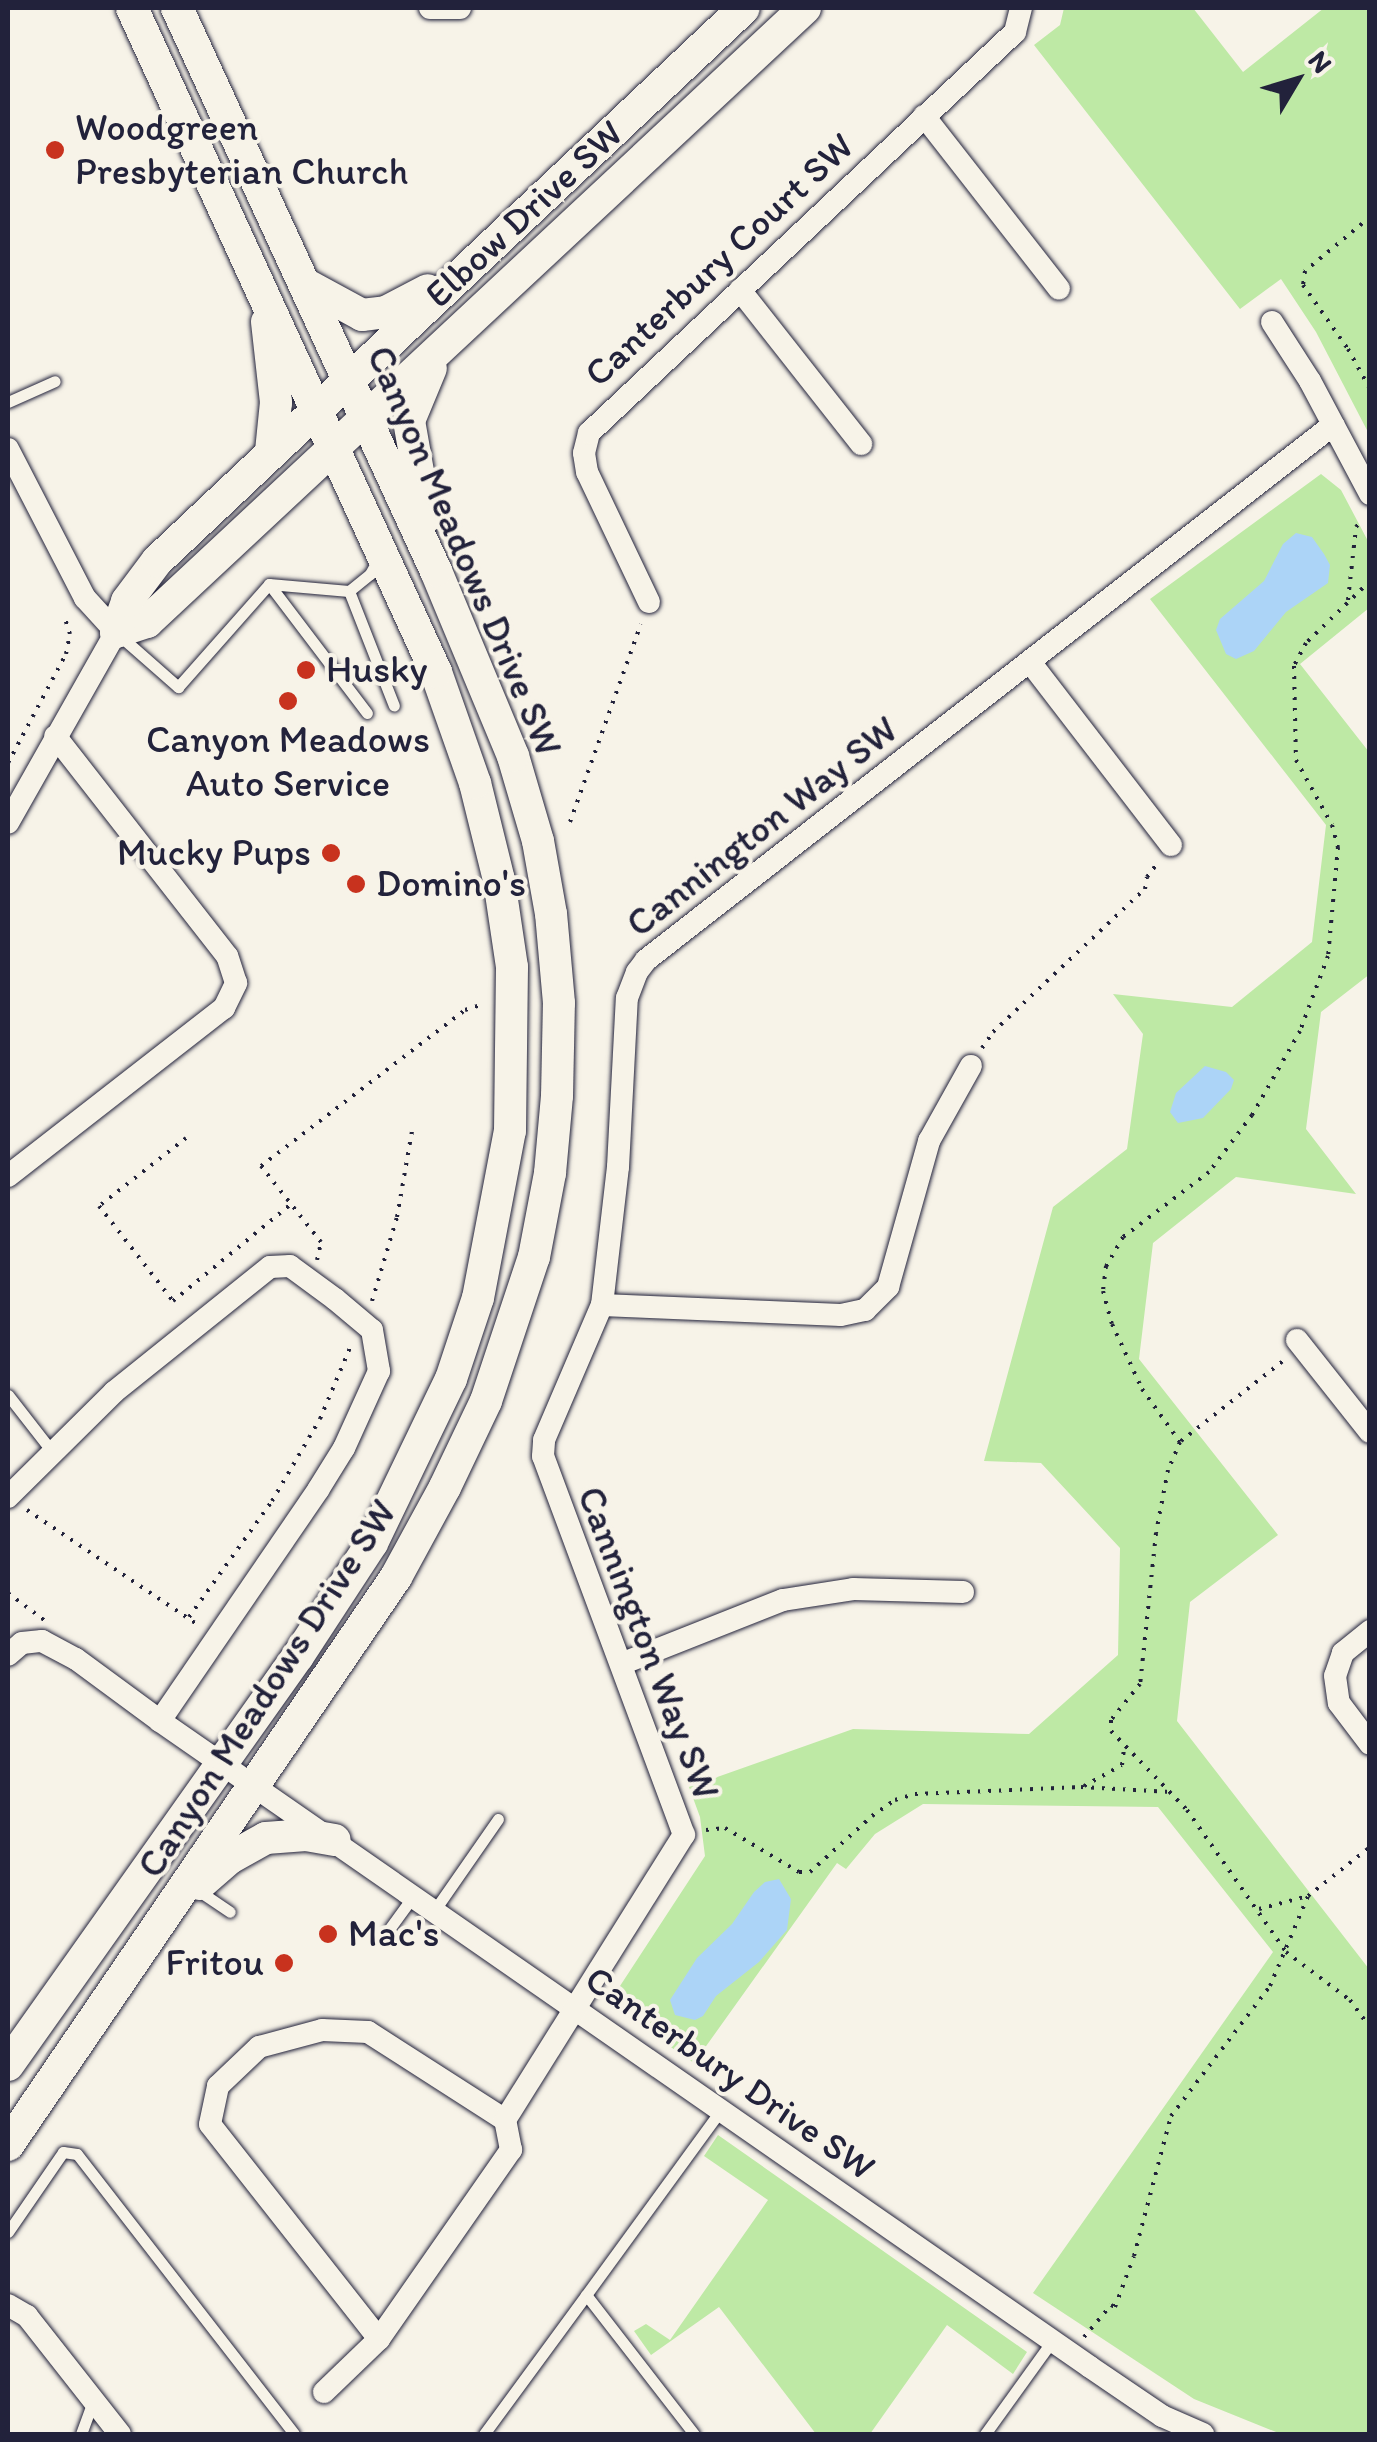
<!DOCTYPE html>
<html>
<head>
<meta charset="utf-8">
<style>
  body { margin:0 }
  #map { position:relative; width:1377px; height:2442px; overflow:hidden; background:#f7f3e8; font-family:Itim,sans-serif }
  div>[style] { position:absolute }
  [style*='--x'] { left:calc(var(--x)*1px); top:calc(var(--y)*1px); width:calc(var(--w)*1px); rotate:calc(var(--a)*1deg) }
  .green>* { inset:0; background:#bee9a5 }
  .water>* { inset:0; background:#acd4f7 }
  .path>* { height:4px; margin-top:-2px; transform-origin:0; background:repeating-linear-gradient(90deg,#22223b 0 2.5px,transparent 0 10.5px) }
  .roads { filter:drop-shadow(0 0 2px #22223b) drop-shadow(0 0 2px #22223b) }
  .lane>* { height:11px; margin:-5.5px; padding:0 5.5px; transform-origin:5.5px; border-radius:5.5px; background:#f7f3e8 }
  .street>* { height:22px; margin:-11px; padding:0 11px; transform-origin:11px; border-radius:11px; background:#f7f3e8 }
  .secondary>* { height:32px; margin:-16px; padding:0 16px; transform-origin:16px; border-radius:16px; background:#f7f3e8 }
  .dots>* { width:28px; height:28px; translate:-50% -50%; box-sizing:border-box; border:5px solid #f7f3e8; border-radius:50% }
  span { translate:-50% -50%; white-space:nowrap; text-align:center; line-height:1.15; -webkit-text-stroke:8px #f7f3e8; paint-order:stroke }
  .poi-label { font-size:38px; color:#22223b }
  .left { translate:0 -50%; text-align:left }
  .right { translate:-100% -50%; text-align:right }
  .street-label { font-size:38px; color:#22223b }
  .frame { position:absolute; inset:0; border:10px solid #22223b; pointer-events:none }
  .north { position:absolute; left:1247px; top:30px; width:100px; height:100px; -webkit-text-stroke:8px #f7f3e8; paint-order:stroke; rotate:52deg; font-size:28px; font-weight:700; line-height:40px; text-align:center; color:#22223b }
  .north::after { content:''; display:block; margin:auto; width:35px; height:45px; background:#22223b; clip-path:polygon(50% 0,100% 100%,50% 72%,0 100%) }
</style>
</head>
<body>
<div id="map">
  <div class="green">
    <i style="clip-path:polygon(1064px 8px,1193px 8px,1243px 72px,1324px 8px,1369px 8px,1369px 434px,1316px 332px,1281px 279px,1240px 309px,1034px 45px,1060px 25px)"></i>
    <i style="clip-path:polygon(1321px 474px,1341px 490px,1369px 543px,1369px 608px,1300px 664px,1369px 752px,1370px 974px,1321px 1012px,1306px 1129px,1356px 1194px,1236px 1177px,1153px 1243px,1139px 1359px,1278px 1535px,1190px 1602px,1177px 1721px,1369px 1969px,1369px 2434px,1281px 2434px,1194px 2399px,1033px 2293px,1273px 1952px,1158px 1807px,923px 1804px,875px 1834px,846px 1869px,837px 1863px,694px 2063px,630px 2019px,619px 2003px,620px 1986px,705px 1856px,700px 1817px,689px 1787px,853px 1729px,1029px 1734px,1118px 1655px,1120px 1548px,1041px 1463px,984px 1461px,1053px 1207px,1127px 1149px,1143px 1034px,1113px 994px,1232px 1007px,1312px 942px,1326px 825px,1150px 599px)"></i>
    <i style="clip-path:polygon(718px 2135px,1027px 2352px,1013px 2374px,947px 2325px,870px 2434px,816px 2434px,719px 2307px,651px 2355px,634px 2331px,646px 2324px,670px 2340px,768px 2200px,704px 2156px)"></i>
  </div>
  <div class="water">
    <i style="clip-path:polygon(1296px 533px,1312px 537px,1324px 554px,1330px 565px,1328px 583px,1286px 612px,1254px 651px,1236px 659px,1226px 654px,1216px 630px,1220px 619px,1264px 581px,1283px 544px)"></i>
    <i style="clip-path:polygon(1205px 1066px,1226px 1072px,1234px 1080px,1231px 1089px,1203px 1118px,1178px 1123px,1170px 1112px,1176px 1093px)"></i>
    <i style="clip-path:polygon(779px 1879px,791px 1899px,787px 1930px,759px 1962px,716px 1996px,703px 2016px,695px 2020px,675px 2015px,670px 2000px,697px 1958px,732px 1924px,754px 1892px,765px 1882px)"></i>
  </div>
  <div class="path">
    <i style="--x:1370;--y:217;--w:85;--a:140.3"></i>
    <i style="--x:1305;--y:271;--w:14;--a:98"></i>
    <i style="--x:1303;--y:285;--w:78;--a:54.9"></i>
    <i style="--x:1348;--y:349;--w:46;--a:61.2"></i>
    <i style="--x:1370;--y:581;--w:89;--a:135.9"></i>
    <i style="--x:1306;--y:643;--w:26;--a:118"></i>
    <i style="--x:1294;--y:666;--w:94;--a:88.8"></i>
    <i style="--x:1296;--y:760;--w:74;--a:61"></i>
    <i style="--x:1332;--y:825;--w:23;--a:75"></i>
    <i style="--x:1338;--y:847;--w:109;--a:95.2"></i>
    <i style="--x:1328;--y:956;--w:80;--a:110.5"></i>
    <i style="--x:1300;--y:1031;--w:97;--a:119.7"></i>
    <i style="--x:1252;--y:1115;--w:71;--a:127"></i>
    <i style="--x:1209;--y:1172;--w:108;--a:142.9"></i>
    <i style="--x:1123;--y:1237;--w:34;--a:120"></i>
    <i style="--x:1106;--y:1266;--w:25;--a:97"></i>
    <i style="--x:1103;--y:1291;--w:34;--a:75"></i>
    <i style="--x:1112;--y:1324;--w:72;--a:65.2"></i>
    <i style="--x:1142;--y:1389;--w:65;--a:54.4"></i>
    <i style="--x:1180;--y:1442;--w:30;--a:113"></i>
    <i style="--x:1168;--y:1470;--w:64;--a:100.8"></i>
    <i style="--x:1156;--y:1533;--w:152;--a:96"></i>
    <i style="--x:1140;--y:1684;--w:46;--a:128.9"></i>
    <i style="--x:1111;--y:1720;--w:11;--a:90"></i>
    <i style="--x:1111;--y:1731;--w:110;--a:46.1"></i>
    <i style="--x:1187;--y:1810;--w:173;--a:55.1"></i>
    <i style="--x:1286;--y:1952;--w:80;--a:36.9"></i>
    <i style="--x:1350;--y:2000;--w:34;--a:54"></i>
    <i style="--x:1348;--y:600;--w:73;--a:-83.7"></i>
    <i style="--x:1356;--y:527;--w:8;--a:-50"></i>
    <i style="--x:8;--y:763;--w:123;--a:-62"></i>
    <i style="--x:66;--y:654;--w:20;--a:-79"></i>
    <i style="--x:70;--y:634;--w:16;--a:-108"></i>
    <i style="--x:570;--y:822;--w:210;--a:-70.3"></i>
    <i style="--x:982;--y:1048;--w:19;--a:-55"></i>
    <i style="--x:993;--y:1032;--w:209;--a:-43.3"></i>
    <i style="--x:1145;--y:889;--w:12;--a:-81"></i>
    <i style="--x:1147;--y:877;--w:20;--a:-53"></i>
    <i style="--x:186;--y:1138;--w:110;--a:142"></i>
    <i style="--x:99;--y:1206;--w:120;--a:52.1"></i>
    <i style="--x:173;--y:1301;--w:153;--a:-39.4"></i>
    <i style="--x:317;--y:1260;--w:18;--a:-77"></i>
    <i style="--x:321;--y:1242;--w:97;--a:-128.3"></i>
    <i style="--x:261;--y:1166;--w:257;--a:-37.4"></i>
    <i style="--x:465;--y:1010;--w:20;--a:-18"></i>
    <i style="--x:372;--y:1301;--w:88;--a:-73.4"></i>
    <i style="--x:397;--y:1217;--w:87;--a:-80.1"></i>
    <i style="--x:1181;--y:1441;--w:130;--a:-38.1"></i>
    <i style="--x:27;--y:1510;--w:206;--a:33.9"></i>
    <i style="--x:8;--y:1593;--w:45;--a:36.9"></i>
    <i style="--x:189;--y:1617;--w:143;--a:-54.4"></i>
    <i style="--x:272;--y:1501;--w:95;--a:-59.7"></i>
    <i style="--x:320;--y:1419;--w:82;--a:-67.2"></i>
    <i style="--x:1084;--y:1786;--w:43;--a:-28.9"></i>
    <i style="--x:1122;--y:1765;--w:16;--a:-83"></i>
    <i style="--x:706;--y:1830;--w:19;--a:-6"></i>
    <i style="--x:725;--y:1828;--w:86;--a:30.7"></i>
    <i style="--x:799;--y:1872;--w:11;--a:0"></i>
    <i style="--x:810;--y:1872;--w:84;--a:-42.1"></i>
    <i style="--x:872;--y:1816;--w:28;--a:-35"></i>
    <i style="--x:895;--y:1800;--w:21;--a:-17"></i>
    <i style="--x:915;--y:1794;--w:166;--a:-2.4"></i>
    <i style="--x:1081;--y:1787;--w:90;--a:3.2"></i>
    <i style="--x:1259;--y:1909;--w:51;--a:-14.9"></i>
    <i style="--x:1084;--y:2337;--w:42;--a:-49.8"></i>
    <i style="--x:1111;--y:2305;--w:4;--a:27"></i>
    <i style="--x:1115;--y:2307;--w:54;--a:-69.6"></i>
    <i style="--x:1134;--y:2256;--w:145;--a:-75.2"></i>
    <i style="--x:1171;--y:2116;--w:163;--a:-52.7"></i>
    <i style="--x:1270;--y:1986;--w:98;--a:-67.1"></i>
    <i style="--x:1308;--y:1896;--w:79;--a:-38.3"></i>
  </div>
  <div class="roads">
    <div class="lane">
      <i style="--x:8;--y:402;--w:51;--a:-24.1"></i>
      <i style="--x:269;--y:584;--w:162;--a:52.8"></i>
      <i style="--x:349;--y:591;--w:123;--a:68.6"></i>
      <i style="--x:119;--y:635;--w:79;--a:41.4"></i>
      <i style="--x:178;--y:687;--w:137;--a:-48.5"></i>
      <i style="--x:269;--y:584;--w:80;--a:5"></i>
      <i style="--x:349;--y:591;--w:27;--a:-39"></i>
      <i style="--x:370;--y:574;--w:18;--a:-61"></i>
      <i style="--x:8;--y:1395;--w:75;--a:52.1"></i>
      <i style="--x:199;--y:1891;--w:37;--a:34"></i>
      <i style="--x:434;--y:1911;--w:112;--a:-55.2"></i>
      <i style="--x:390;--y:1928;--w:39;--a:-54"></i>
      <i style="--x:8;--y:2232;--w:97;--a:-55.5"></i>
      <i style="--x:63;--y:2152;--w:14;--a:8"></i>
      <i style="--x:77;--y:2154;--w:354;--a:52.2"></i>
      <i style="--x:81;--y:2434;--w:35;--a:-70"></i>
      <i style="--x:484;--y:2434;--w:172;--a:-53.7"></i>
      <i style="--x:694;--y:2434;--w:176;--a:-127.8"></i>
      <i style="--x:586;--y:2295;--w:229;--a:-53.9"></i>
      <i style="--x:985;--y:2434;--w:115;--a:-54.2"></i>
    </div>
    <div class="street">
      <i style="--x:430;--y:8;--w:30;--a:0"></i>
      <i style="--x:924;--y:116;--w:219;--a:52"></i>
      <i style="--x:740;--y:290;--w:196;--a:51.8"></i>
      <i style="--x:1272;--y:322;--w:70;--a:57.2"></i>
      <i style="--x:1310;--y:381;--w:128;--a:62"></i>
      <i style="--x:8;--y:449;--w:168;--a:62.7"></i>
      <i style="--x:85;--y:598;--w:46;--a:47.6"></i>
      <i style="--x:116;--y:632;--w:219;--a:119.5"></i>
      <i style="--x:649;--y:602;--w:144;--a:-115.5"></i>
      <i style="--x:587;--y:472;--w:19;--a:-99"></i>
      <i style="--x:584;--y:453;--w:21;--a:-76"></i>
      <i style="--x:589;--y:433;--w:585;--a:-43.27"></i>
      <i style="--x:1015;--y:32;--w:25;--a:-76"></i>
      <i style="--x:1030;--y:662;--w:231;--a:52.4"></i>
      <i style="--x:8;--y:1176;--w:274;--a:-37.9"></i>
      <i style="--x:224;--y:1008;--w:28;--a:-64"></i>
      <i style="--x:236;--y:983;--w:28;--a:-108"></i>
      <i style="--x:227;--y:956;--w:279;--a:-128"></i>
      <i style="--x:602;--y:1305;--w:239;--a:2.4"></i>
      <i style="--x:841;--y:1315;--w:25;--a:-12"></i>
      <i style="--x:865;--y:1310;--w:33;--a:-45"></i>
      <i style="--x:888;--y:1287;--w:152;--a:-74.3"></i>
      <i style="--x:929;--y:1141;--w:86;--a:-60.8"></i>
      <i style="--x:1297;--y:1340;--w:117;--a:51.6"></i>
      <i style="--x:8;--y:1497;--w:149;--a:-44.7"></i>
      <i style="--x:114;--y:1392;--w:200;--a:-38.7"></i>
      <i style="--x:270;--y:1267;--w:20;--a:-3"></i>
      <i style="--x:290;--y:1266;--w:56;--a:36.3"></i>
      <i style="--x:335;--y:1299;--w:48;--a:40"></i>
      <i style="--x:372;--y:1330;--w:42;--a:80.3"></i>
      <i style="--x:379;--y:1371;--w:85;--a:114.4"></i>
      <i style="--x:344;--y:1448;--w:49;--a:121.8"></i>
      <i style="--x:318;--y:1490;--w:280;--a:124.4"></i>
      <i style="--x:160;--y:1721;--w:1132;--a:34.78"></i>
      <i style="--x:1090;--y:2367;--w:87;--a:34.2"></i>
      <i style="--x:1162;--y:2416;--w:45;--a:23.7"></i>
      <i style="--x:1370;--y:1631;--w:35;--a:141"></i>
      <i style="--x:1343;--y:1653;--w:24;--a:109"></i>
      <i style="--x:1335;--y:1676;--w:27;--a:82"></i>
      <i style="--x:1339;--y:1703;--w:51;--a:52.9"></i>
      <i style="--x:8;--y:1655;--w:18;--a:-41"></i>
      <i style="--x:22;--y:1643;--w:20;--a:-6"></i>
      <i style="--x:42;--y:1641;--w:38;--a:28"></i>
      <i style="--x:76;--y:1659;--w:104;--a:36.4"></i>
      <i style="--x:621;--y:1664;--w:174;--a:-21.6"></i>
      <i style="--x:783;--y:1600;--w:71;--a:-8.9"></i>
      <i style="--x:853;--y:1589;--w:110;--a:1.6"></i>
      <i style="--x:8;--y:2305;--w:22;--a:30"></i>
      <i style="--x:27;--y:2316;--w:150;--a:51.8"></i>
      <i style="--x:379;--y:2339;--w:273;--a:-128.2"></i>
      <i style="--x:210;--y:2124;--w:39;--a:-78"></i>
      <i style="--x:218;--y:2086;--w:57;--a:-43.6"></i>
      <i style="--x:259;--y:2047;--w:65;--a:-15.1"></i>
      <i style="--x:322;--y:2030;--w:46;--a:2.5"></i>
      <i style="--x:368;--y:2032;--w:163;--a:32.7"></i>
      <i style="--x:324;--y:2392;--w:76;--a:-43.9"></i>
      <i style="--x:379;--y:2339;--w:231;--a:-55.1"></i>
      <i style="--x:511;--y:2150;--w:31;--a:-101"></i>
      <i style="--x:505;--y:2120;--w:337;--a:-57.9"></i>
      <i style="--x:684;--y:1835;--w:404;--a:-110.4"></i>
      <i style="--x:543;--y:1456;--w:16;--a:-86"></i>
      <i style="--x:544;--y:1440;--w:147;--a:-66.8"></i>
      <i style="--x:602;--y:1305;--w:139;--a:-83.4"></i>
      <i style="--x:618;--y:1167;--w:169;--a:-87"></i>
      <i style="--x:627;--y:998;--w:28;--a:-69"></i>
      <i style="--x:637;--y:972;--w:15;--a:-53"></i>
      <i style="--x:646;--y:960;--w:871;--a:-37.91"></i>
    </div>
    <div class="secondary">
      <i style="--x:305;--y:284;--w:65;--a:28.5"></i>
      <i style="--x:362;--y:315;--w:24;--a:-7"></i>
      <i style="--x:386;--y:312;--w:47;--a:-27.6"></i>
      <i style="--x:267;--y:322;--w:81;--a:83.6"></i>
      <i style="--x:276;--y:402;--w:49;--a:95.8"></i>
      <i style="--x:426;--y:517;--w:97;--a:-100"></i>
      <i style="--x:409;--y:421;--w:57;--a:-67.5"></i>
      <i style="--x:116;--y:632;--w:33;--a:-18"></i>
      <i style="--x:147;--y:622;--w:900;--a:-43.02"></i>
      <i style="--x:116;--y:632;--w:33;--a:-70"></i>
      <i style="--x:127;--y:601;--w:50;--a:-53.1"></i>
      <i style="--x:157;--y:561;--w:806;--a:-43.29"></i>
      <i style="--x:200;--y:1884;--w:40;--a:-41"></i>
      <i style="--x:230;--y:1858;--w:41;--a:-29.1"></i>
      <i style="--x:266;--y:1838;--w:40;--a:-4.3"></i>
      <i style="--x:306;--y:1835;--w:29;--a:10"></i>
      <i style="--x:8;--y:2065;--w:501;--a:-54.66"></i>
      <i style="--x:298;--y:1656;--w:135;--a:-56.8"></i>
      <i style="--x:372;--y:1543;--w:182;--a:-64.3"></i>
      <i style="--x:451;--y:1379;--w:85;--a:-71.6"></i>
      <i style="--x:478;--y:1298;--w:170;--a:-79.2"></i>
      <i style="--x:510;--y:1131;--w:164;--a:-89.3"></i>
      <i style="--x:512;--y:967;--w:88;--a:-98.5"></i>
      <i style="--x:499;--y:880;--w:100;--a:-103.9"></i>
      <i style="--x:475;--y:783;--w:118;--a:-109.4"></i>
      <i style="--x:436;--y:672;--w:730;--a:-114.6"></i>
      <i style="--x:8;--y:2145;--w:688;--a:-55.66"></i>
      <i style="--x:396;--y:1577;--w:102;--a:-61.4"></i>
      <i style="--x:445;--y:1487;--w:95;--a:-64.5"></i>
      <i style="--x:486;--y:1401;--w:152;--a:-71.6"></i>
      <i style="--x:534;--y:1257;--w:86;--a:-79.2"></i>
      <i style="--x:550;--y:1173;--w:77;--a:-84.8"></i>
      <i style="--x:557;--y:1096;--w:93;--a:-88.8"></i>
      <i style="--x:559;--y:1003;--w:89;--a:-95.1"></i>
      <i style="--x:551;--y:914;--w:74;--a:-100.1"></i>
      <i style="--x:538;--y:841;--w:89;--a:-106.4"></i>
      <i style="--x:513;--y:756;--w:200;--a:-112.6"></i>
      <i style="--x:436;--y:571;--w:620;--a:-114.7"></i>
    </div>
  </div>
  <div class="dots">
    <i style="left:55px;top:150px;background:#c8321e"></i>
    <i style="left:306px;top:670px;background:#c8321e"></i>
    <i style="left:288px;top:701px;background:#c8321e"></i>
    <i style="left:331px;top:853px;background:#c8321e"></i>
    <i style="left:356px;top:884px;background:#c8321e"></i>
    <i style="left:328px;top:1934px;background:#c8321e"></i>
    <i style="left:284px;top:1963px;background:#c8321e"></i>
  </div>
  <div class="poi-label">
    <span class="left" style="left:75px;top:150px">Woodgreen<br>Presbyterian Church</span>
    <span class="left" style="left:326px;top:670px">Husky</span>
    <span style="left:288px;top:762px">Canyon Meadows<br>Auto Service</span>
    <span class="right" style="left:311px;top:853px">Mucky Pups</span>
    <span class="left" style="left:376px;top:884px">Domino's</span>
    <span class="left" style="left:348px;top:1934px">Mac's</span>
    <span class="right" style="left:264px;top:1963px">Fritou</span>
  </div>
  <div class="street-label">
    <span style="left:524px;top:214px;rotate:-43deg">Elbow Drive SW</span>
    <span style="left:719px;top:260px;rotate:-43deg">Canterbury Court SW</span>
    <span style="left:464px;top:551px;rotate:67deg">Canyon Meadows Drive SW</span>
    <span style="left:762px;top:827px;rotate:-38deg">Cannington Way SW</span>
    <span style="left:648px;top:1643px;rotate:69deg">Cannington Way SW</span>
    <span style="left:267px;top:1689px;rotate:-57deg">Canyon Meadows Drive SW</span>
    <span style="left:730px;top:2073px;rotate:35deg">Canterbury Drive SW</span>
  </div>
  <div class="frame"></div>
  <div class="north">N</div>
</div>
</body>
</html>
